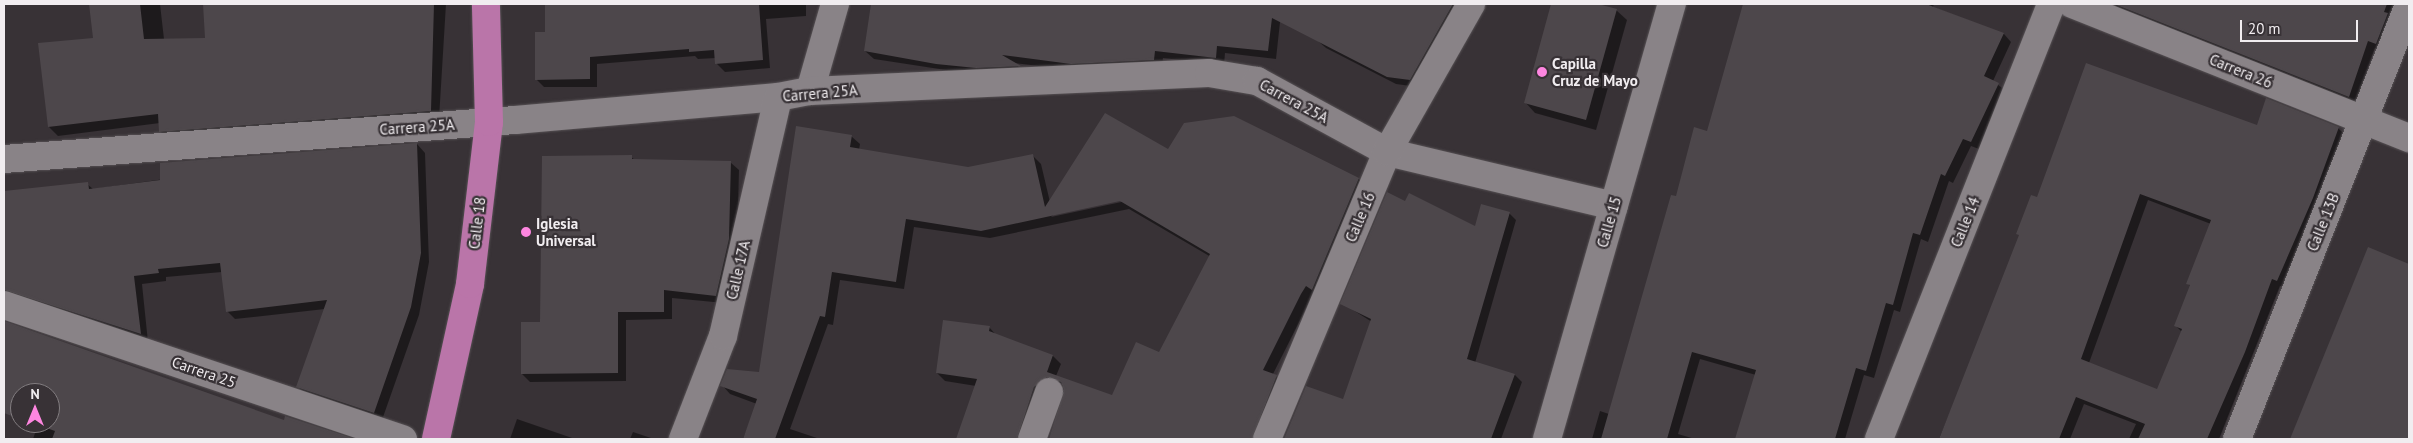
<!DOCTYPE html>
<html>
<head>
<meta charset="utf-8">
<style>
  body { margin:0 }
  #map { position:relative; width:2413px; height:443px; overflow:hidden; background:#383236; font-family:"PT Sans",sans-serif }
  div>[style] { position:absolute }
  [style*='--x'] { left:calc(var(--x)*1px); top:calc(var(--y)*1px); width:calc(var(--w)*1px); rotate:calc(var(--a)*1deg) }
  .shadow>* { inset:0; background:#0007 }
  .building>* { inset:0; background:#4d474b }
  .roads { filter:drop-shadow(0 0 1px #565154) drop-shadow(0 0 1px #565154) }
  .minor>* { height:28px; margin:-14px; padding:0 14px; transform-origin:14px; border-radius:14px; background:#898387 }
  .major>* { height:28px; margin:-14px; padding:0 14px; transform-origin:14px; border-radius:14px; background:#ba75a9 }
  .dots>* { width:14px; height:14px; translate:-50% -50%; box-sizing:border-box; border:2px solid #383236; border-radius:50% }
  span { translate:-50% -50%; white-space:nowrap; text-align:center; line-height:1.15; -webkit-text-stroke:4.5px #383236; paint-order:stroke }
  .poi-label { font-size:15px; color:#f1edf0; font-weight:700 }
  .left { translate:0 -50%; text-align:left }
  .street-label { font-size:15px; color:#f1edf0 }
  .frame { position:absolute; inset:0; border:5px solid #f1edf0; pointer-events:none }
  .north { position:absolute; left:10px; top:383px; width:50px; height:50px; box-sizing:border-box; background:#383236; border:1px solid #827d80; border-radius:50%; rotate:0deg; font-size:14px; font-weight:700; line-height:20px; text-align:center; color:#f1edf0 }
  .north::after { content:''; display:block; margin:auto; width:18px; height:22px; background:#fe86e0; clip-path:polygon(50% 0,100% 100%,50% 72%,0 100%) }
  .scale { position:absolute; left:2240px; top:20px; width:118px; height:22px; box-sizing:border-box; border:2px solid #f1edf0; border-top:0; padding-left:6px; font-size:15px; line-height:18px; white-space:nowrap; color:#f1edf0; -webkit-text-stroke:4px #383236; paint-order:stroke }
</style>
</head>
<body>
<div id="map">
  <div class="shadow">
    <i style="clip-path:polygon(90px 4px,160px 4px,172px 109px,208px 107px,205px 4px,446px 4px,439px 119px,169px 140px,160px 131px,160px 123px,58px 136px,49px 127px,40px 45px,95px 39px)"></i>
    <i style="clip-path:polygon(546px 4px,806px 4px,806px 16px,766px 19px,770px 68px,725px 72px,717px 64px,716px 58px,698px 59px,695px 56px,597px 64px,597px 87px,544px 87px,536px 79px,546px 34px)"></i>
    <i style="clip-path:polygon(873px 4px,1282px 4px,1276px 59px,1225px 53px,1224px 65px,1163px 58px,1162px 68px,1080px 71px,1014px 63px,1027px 74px,985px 76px,874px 59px,865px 51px)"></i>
    <i style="clip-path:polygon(1337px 4px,1465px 4px,1418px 87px,1396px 84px,1326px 48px,1318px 41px)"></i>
    <i style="clip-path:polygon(1552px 4px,1593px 4px,1616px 10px,1627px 20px,1596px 130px,1535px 113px,1525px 102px)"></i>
    <i style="clip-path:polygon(1744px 4px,1934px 4px,1933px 7px,2004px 34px,2011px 42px,1993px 81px,2006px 91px,1979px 149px,1971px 146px,1953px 183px,1949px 181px,1928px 242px,1921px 239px,1900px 312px,1894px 310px,1874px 378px,1864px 375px,1845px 439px,1737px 439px,1756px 375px,1700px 359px,1678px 434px,1695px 439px,1592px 439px,1600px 411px,1609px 414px,1677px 198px,1708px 133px)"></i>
    <i style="clip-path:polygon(2114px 4px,2399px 4px,2383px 50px,2375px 48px,2356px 104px,2120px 10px)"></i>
    <i style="clip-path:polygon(evenodd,2258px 127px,2338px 128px,2346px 136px,2285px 288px,2280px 286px,2219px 439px,2129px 439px,2136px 424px,2084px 404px,2070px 439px,1939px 439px,2038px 198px,2258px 127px,2148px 200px,2211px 224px,2188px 283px,2191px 287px,2176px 326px,2182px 332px,2158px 391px,2089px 363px,2148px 200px)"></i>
    <i style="clip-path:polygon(evenodd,851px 136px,860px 144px,859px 150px,968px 169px,1033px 156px,1041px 164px,1050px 202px,1169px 150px,1359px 179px,1367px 187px,1273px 374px,1285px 384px,1270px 418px,1258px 414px,1249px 439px,1050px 439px,1065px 397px,1063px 387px,1056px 384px,1026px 439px,957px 439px,976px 386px,945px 381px,937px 373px,989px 327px,997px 336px,1053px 356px,1061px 364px,1056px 376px,1113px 397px,1160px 354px,1211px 257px,1129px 209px,990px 238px,914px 227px,904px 289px,840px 280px,833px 325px,828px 324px,790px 429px,820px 439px,743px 439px,757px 404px,730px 394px,722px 385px,760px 373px,851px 136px,1126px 199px,1126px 201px,1051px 217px,1054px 214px,1126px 199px)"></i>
    <i style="clip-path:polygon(417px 144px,425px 153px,429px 262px,419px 315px,382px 420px,306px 394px,297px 386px,325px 309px,235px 319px,227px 311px,222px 272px,166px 277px,166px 281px,142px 284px,148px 342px,4px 301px,4px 193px,87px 184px,93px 189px)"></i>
    <i style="clip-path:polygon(631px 157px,635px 160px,730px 162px,739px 170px,737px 248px,724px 303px,672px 298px,672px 319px,626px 320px,626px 381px,530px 382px,522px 374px,542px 323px)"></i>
    <i style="clip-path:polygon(1406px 203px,1476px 228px,1509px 213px,1516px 220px,1475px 363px,1515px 375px,1522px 382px,1501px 439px,1313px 439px,1316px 432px,1344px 401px,1372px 322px,1342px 303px)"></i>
    <i style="clip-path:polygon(2369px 249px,2409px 265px,2409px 439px,2292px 439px)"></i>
    <i style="clip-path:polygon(4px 323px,285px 421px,286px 418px,351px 439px,33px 439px,37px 427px,33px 423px,50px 423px,50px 393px,20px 393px,20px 402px,9px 386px,4px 384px)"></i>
    <i style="clip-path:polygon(517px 419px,575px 439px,510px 439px)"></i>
    <i style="clip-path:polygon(633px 432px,654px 439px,630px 439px)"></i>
  </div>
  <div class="building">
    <i style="clip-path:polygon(89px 4px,140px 4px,144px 39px,205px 38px,203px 4px,434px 4px,431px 111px,159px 132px,158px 114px,48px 127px,38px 43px,93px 38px)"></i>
    <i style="clip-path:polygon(545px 4px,759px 4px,763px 60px,715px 64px,714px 50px,689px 52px,689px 49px,590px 57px,590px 79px,535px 80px,535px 32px,545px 32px)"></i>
    <i style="clip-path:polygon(871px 4px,1453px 4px,1410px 80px,1387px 77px,1272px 18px,1268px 51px,1217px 46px,1216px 58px,1155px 51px,1154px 60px,1071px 64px,1002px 55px,1021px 66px,976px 68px,936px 64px,864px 51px)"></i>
    <i style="clip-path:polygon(1551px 4px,1598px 4px,1617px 9px,1586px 120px,1524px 103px)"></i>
    <i style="clip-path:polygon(1743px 4px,1926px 4px,2004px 33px,1984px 76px,1999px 83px,1971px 142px,1963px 139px,1945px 176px,1941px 174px,1920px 235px,1913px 233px,1893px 305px,1886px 303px,1866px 371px,1856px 368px,1835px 439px,1735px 439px,1756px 370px,1692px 352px,1667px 439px,1601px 439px,1671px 195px,1676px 196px,1694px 127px,1707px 131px)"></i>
    <i style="clip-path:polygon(2114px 4px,2387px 4px,2384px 12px,2388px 13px,2376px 44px,2368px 41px,2349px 97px)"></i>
    <i style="clip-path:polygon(evenodd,2086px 63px,2257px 125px,2266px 98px,2339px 127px,2313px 198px,2277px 281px,2272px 279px,2245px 352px,2207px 439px,2138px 439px,2145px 424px,2076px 397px,2059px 439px,1939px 439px,2019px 235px,2016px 234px,2031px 195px,2037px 197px,2086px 63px,2140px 194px,2211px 220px,2186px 284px,2190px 285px,2174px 326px,2182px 329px,2157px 389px,2081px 359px,2140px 194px)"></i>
    <i style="clip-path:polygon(1105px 113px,1168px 149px,1184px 123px,1234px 116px,1359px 178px,1312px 290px,1306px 286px,1301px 294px,1263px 370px,1277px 375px,1252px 439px,1049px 439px,1064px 390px,1061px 382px,1047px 377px,1034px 387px,1017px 439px,956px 439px,977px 379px,936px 373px,943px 320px,990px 326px,989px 331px,1053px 355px,1047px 372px,1112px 395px,1136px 342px,1159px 352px,1210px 254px,1120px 201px,981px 231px,906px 219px,896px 282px,832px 272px,825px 317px,820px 316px,775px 439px,743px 439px,757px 399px,720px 386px,727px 369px,759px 372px,796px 126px,852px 135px,850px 147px,968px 167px,1033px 154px,1045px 207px)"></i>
    <i style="clip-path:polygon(417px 143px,421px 253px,411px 307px,374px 413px,296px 387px,327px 300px,226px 312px,220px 263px,158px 269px,159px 273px,134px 276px,141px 334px,4px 290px,4px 191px,88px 182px,89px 189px,160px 180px,160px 163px)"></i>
    <i style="clip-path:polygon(632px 155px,632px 159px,731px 161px,729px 239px,716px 296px,664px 290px,664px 312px,618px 312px,618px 373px,521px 374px,521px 322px,540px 322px,542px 156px)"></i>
    <i style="clip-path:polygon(1387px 192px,1405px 201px,1409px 193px,1475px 226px,1481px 204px,1510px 212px,1467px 359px,1515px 374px,1491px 439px,1284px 439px,1306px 386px,1343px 399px,1371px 319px,1340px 304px)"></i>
    <i style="clip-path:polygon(2368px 247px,2409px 264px,2409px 439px,2290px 439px)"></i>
    <i style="clip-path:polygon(4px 321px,284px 420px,285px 416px,355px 439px,52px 439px,55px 431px,32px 423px,50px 423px,50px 393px,20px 393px,20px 419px,4px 413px)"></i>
  </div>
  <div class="roads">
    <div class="minor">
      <i style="--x:2072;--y:4;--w:363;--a:21.7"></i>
      <i style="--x:810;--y:91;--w:91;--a:-74"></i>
      <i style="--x:4;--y:159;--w:512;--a:-4.36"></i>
      <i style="--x:515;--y:120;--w:264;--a:-5"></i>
      <i style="--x:778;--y:97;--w:33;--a:-11"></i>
      <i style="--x:810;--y:91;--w:399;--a:-2.6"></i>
      <i style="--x:1209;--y:73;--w:49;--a:9.5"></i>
      <i style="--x:1257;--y:81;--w:148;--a:28.6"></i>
      <i style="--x:1387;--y:152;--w:233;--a:13.4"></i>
      <i style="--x:4;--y:305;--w:421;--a:18.6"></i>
      <i style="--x:683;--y:439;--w:110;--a:-68.8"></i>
      <i style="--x:723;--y:336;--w:245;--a:-77"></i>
      <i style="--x:1032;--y:439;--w:50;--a:-70.1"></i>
      <i style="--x:1267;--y:439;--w:311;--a:-67.3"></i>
      <i style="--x:1387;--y:152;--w:170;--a:-60.4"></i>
      <i style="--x:1547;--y:439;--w:453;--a:-74"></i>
      <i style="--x:1879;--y:439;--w:468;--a:-68.4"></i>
      <i style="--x:2237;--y:439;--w:468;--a:-68.4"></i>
    </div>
    <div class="major">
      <i style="--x:436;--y:439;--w:159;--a:-77.6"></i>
      <i style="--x:470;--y:284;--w:163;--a:-83.3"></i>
      <i style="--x:489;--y:122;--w:118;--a:-91.5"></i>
    </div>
  </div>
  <div class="dots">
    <i style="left:1542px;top:72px;background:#fe86e0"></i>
    <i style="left:526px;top:232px;background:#fe86e0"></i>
  </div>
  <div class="poi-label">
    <span class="left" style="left:1552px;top:72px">Capilla<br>Cruz de Mayo</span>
    <span class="left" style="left:536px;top:232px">Iglesia<br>Universal</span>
  </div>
  <div class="street-label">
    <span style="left:2241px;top:71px;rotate:22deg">Carrera 26</span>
    <span style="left:820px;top:93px;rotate:-5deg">Carrera 25A</span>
    <span style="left:1294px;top:101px;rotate:28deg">Carrera 25A</span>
    <span style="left:417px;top:127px;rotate:-4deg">Carrera 25A</span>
    <span style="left:1360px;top:217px;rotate:-67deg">Calle 16</span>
    <span style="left:1609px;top:222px;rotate:-74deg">Calle 15</span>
    <span style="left:1965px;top:222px;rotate:-68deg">Calle 14</span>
    <span style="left:2323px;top:222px;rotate:-68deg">Calle 13B</span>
    <span style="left:477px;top:223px;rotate:-83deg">Calle 18</span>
    <span style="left:738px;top:270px;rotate:-77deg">Calle 17A</span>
    <span style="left:204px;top:372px;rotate:19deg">Carrera 25</span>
  </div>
  <div class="frame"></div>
  <div class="north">N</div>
  <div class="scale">20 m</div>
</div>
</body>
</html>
